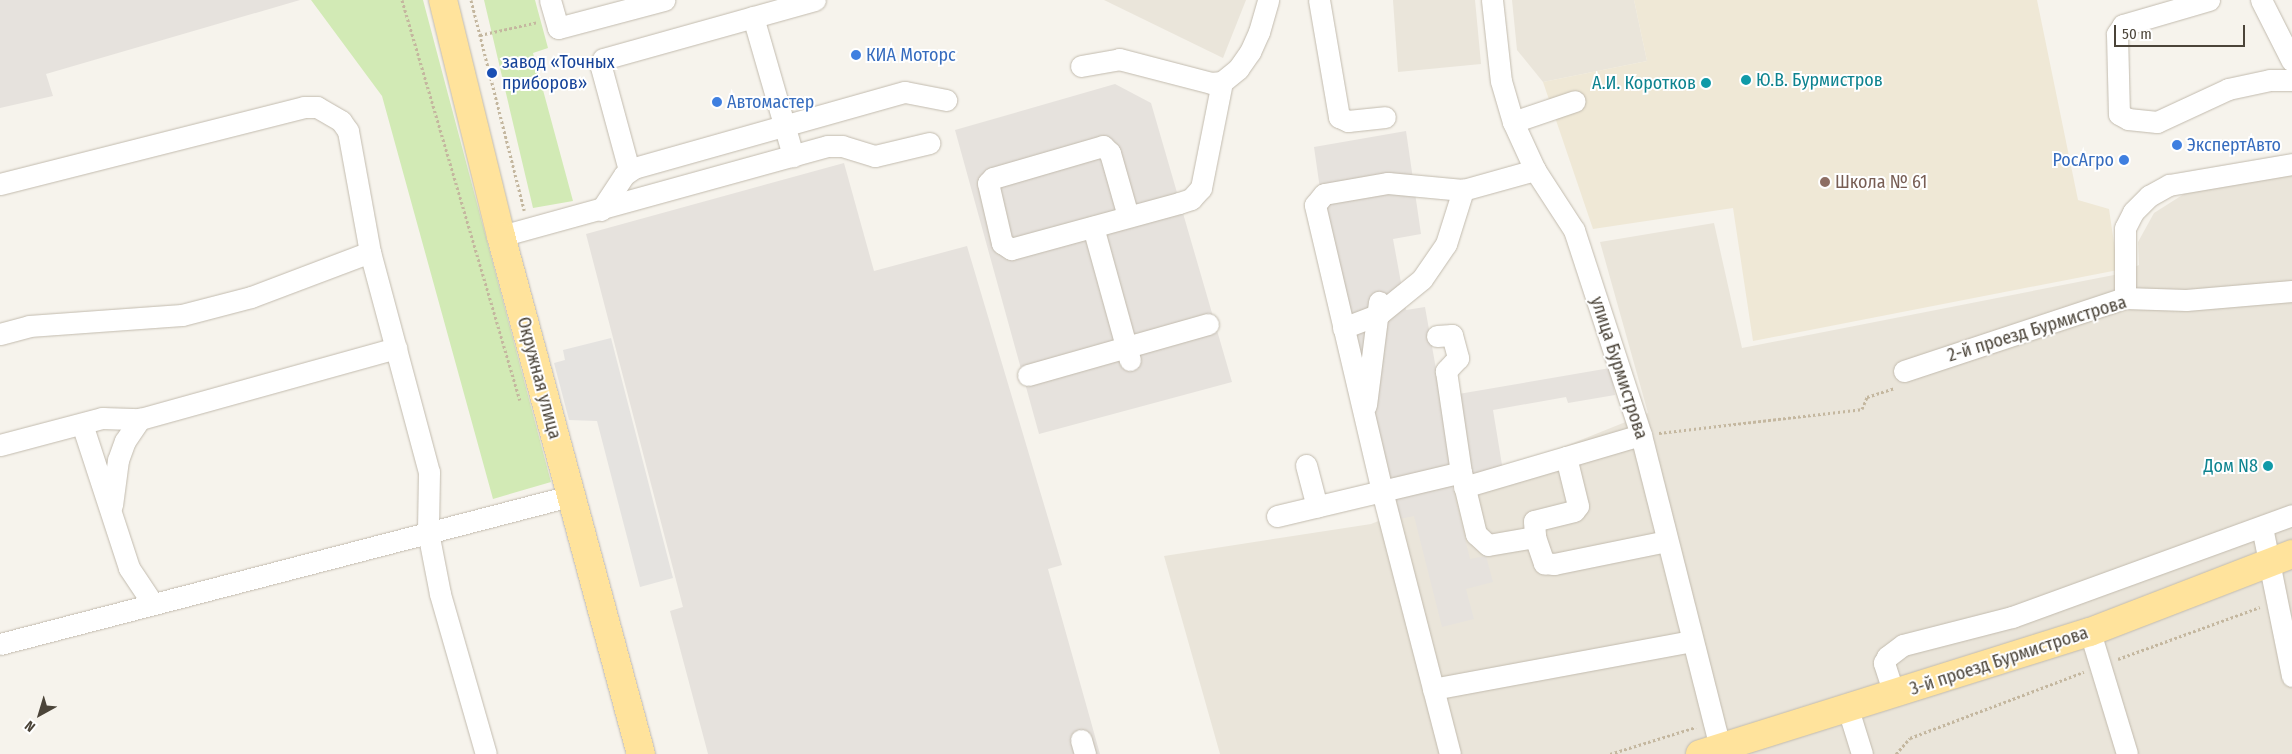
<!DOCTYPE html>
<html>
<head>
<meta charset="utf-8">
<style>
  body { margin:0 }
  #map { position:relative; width:2292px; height:754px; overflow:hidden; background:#f6f3ec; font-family:"Fira Sans Condensed",sans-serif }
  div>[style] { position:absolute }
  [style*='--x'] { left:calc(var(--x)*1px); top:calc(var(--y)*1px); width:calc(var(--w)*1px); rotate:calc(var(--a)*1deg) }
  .residential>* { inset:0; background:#eae5da }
  .industrial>* { inset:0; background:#e6e2dd }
  .education>* { inset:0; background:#efe8d6 }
  .green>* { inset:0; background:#d2eab5 }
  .parking>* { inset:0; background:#e5e3e0 }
  .path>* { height:3px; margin-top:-1.5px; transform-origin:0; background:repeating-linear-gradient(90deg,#c4b79f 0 2.5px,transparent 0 5px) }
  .roads { filter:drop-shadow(0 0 1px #c2bbae) drop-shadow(0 0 1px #c2bbae) }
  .minor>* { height:21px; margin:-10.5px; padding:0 10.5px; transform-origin:10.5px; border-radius:10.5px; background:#fff }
  .major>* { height:28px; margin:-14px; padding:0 14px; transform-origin:14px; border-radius:14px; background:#ffe39c }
  .dots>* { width:14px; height:14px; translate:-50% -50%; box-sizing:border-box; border:2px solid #fff; border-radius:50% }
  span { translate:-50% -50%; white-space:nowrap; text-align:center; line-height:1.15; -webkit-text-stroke:4px #fff; paint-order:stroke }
  .shop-label { font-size:18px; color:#366cbe }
  .left { translate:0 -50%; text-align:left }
  .right { translate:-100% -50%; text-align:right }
  .transit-label { font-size:18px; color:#164399 }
  .culture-label { font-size:18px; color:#0d838f }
  .education-label { font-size:18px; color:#785e54 }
  .street-label { font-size:18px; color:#4b4439 }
  .north { position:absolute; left:15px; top:689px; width:50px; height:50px; -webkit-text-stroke:4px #fff; paint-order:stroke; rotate:219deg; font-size:14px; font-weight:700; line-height:20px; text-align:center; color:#4b4439 }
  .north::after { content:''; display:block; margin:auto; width:18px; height:22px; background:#4b4439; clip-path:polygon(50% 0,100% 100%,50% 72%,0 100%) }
  .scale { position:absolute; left:2114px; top:25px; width:131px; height:22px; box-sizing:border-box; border:2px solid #4b4439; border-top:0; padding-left:6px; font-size:15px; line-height:18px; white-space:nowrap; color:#4b4439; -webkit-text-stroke:4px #fff; paint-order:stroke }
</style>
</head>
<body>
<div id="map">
  <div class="residential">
    <i style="clip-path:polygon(1104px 0,1246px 0,1223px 58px)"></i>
    <i style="clip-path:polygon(1393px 0,1475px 0,1481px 64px,1398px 72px)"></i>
    <i style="clip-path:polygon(1512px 0,1634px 0,1647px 61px,1543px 82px,1517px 50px)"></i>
    <i style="clip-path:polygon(2292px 170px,2292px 754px,1220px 754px,1164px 556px,1371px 524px,1648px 413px,1600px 242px,1714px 223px,1742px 348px,2119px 274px,2139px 265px,2138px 242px,2154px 213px,2195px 187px)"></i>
  </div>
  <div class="industrial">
    <i style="clip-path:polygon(0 0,300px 0,46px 74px,53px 96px,0 108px)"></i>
    <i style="clip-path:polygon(1115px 84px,1151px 103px,1232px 382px,1039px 434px,955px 130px)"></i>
    <i style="clip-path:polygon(1406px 131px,1421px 234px,1393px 239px,1406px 310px,1425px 307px,1441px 397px,1610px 368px,1615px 395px,1568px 403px,1566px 397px,1493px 410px,1503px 471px,1451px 481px,1470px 559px,1486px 556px,1493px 582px,1466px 589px,1474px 619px,1442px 627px,1414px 516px,1394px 520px,1328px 245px,1314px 147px)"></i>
    <i style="clip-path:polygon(844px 163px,874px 271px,967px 246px,1062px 565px,1048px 569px,1100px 754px,708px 754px,670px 611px,683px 607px,586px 234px)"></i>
  </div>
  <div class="education">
    <i style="clip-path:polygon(1634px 0,2037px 0,2078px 200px,2109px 209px,2118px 270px,1753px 341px,1733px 208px,1593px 229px,1543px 82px,1647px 61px)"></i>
  </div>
  <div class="green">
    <i style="clip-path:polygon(311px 0,423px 0,551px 482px,493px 499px,382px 96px)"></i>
    <i style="clip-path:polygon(484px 0,535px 0,548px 48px,533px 53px,573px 201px,533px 208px)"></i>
  </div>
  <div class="parking">
    <i style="clip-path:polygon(611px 338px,673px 578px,640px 587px,597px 421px,569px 420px,554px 363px,565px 360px,563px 350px)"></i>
  </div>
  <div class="path">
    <i style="--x:402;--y:0;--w:417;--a:73.6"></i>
    <i style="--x:471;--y:0;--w:217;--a:75.8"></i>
    <i style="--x:480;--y:35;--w:59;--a:-12.6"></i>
    <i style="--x:1659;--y:433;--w:204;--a:-6.7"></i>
    <i style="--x:1862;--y:409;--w:13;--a:-67"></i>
    <i style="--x:1867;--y:397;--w:28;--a:-18"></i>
    <i style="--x:2118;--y:659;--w:151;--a:-20.1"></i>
    <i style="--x:1610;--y:754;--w:90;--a:-17.4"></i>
    <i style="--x:1896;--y:754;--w:21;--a:-49"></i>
    <i style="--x:1910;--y:738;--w:186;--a:-20.8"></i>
  </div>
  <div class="roads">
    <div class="minor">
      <i style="--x:550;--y:0;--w:29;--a:74"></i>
      <i style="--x:558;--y:28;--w:110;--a:-14.8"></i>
      <i style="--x:1319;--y:0;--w:119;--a:80.3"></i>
      <i style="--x:1339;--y:117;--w:10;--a:24"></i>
      <i style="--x:1348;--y:121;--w:37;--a:-6"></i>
      <i style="--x:1492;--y:0;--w:81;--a:83.7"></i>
      <i style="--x:1501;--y:81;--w:43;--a:73.7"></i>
      <i style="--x:1513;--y:122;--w:53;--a:65.4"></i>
      <i style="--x:1535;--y:170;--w:72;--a:57"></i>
      <i style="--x:1574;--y:230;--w:216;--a:71.9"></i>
      <i style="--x:1641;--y:435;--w:322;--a:75.8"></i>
      <i style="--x:2209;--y:0;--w:90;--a:163.8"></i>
      <i style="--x:2123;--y:25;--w:11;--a:124"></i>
      <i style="--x:2117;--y:34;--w:80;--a:88.6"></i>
      <i style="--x:2119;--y:114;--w:10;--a:29"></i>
      <i style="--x:2128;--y:119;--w:29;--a:6"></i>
      <i style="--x:2157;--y:122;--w:78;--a:-24.9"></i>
      <i style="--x:2228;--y:89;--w:43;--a:-12.1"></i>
      <i style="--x:2270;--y:80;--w:22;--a:0"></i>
      <i style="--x:2261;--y:0;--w:68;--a:63.1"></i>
      <i style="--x:753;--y:17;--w:145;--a:73.9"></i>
      <i style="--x:1081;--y:66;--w:39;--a:-10"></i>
      <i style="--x:1119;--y:59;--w:95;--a:14.6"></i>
      <i style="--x:1211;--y:83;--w:11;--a:-5"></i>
      <i style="--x:1222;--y:82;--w:21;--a:-39"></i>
      <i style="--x:1238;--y:69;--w:21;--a:-55"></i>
      <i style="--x:1250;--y:52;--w:22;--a:-66"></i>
      <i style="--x:1259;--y:32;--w:33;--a:-74"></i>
      <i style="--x:1513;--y:122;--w:65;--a:-18.7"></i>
      <i style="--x:629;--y:170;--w:107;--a:-105.2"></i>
      <i style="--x:601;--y:67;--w:8;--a:-76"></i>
      <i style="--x:603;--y:59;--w:220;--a:-15.6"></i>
      <i style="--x:0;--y:184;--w:314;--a:-14.2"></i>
      <i style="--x:304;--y:107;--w:13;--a:0"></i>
      <i style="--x:317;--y:107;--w:28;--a:30"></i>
      <i style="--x:341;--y:121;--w:12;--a:55"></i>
      <i style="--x:348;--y:131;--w:123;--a:79.7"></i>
      <i style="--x:370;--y:252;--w:228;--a:75"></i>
      <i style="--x:429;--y:472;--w:60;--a:91"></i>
      <i style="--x:428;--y:532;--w:63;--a:79"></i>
      <i style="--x:440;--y:594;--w:166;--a:74"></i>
      <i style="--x:601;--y:210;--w:42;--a:-56.7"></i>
      <i style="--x:624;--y:175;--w:12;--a:-35"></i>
      <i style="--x:634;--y:168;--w:281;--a:-15.7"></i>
      <i style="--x:905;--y:92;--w:42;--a:11"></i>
      <i style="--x:1128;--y:216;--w:66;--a:-105.9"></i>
      <i style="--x:1110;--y:153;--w:10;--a:-135"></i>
      <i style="--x:1103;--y:146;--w:115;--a:163.8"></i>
      <i style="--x:993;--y:178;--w:7;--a:135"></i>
      <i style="--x:988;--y:183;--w:62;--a:76.9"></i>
      <i style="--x:1002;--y:243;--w:11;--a:34"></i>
      <i style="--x:1011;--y:249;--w:174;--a:-15.3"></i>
      <i style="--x:1179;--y:203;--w:13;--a:-18"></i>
      <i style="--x:1191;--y:199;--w:15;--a:-48"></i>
      <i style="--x:1201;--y:188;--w:108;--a:-78.8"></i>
      <i style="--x:1093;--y:227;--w:138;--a:74.5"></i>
      <i style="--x:501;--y:236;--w:339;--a:-15.4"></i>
      <i style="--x:828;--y:146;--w:14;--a:0"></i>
      <i style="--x:842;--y:146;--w:34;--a:17"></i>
      <i style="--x:875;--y:156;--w:56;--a:-13.5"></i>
      <i style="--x:2125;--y:298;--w:70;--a:-90"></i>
      <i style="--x:2125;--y:228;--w:18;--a:-63"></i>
      <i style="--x:2133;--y:212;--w:23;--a:-45"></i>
      <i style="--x:2149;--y:196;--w:23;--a:-29"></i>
      <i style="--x:2169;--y:185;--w:125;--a:-9.7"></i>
      <i style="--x:1343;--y:328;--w:39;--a:-21"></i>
      <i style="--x:1379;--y:314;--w:55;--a:-39.1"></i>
      <i style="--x:1422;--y:279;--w:42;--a:-55.6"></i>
      <i style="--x:1446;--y:244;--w:57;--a:-72.5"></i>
      <i style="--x:0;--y:334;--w:30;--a:-15"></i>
      <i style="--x:29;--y:326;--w:153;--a:-4.1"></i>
      <i style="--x:182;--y:315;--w:71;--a:-14.6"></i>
      <i style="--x:251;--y:297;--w:127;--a:-20.7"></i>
      <i style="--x:1437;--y:336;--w:15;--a:-4"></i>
      <i style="--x:1452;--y:335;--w:24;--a:75"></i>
      <i style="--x:1458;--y:358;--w:18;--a:133"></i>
      <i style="--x:1446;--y:371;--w:102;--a:81.6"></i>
      <i style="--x:1461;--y:472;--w:64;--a:76.4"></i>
      <i style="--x:1476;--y:534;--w:16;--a:43"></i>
      <i style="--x:1488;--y:545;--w:48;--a:-9.7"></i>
      <i style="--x:1904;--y:371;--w:233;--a:-18.3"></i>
      <i style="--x:2125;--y:298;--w:61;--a:1.9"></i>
      <i style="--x:2186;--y:300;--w:106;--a:-4.9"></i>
      <i style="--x:1028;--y:375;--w:187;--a:-15.8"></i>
      <i style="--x:1366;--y:405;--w:104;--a:-82.8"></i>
      <i style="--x:82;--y:424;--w:151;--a:71.9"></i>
      <i style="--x:129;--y:568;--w:43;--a:56.3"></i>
      <i style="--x:0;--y:445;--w:106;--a:-14.8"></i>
      <i style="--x:102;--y:418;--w:38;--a:2"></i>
      <i style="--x:140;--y:419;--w:266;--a:-15.5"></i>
      <i style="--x:1566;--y:457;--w:50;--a:76.2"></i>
      <i style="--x:1578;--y:506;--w:6;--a:129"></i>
      <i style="--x:1574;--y:511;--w:41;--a:166"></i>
      <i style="--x:1534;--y:521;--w:16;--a:86"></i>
      <i style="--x:1535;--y:537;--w:28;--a:71"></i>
      <i style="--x:1544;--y:563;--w:10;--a:6"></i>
      <i style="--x:1554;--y:564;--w:115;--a:-11.5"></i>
      <i style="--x:1306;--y:465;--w:43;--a:75.3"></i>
      <i style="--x:1464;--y:487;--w:184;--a:-16.4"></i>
      <i style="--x:112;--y:505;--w:45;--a:-82.4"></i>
      <i style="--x:118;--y:460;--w:20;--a:-70"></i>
      <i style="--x:125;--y:441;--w:27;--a:-56"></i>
      <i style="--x:1277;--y:516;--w:189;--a:-13.4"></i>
      <i style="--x:2262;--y:527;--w:152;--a:78.6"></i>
      <i style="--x:2090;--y:632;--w:127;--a:73.1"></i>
      <i style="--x:0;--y:644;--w:589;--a:-14.56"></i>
      <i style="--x:1433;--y:689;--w:263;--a:-10.5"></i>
      <i style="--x:1894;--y:694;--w:33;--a:-108"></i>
      <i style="--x:1884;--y:663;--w:7;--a:-63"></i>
      <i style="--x:1887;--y:657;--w:20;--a:-37"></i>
      <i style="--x:1903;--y:645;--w:113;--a:-14.4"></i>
      <i style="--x:2012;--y:617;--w:298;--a:-20"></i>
      <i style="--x:1848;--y:709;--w:47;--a:72.7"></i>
      <i style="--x:1081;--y:740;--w:15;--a:74"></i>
      <i style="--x:1450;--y:754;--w:272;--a:-104.5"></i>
      <i style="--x:1382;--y:491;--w:294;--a:-103.2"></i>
      <i style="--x:1315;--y:205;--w:14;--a:-51"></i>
      <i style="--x:1324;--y:194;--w:65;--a:-9.8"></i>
      <i style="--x:1388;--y:183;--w:75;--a:5.3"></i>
      <i style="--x:1463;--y:190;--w:75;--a:-15.5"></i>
    </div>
    <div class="major">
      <i style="--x:443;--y:0;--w:243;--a:76.2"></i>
      <i style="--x:501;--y:236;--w:537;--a:74.88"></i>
      <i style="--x:1700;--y:754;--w:409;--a:-17.4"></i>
      <i style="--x:2090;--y:632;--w:217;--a:-21.1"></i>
    </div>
  </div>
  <div class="dots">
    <i style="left:856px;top:55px;background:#3f7fe0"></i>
    <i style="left:492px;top:73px;background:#1a4fb4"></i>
    <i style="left:1746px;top:80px;background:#0f9aa8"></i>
    <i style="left:1706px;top:83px;background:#0f9aa8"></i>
    <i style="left:717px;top:102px;background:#3f7fe0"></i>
    <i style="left:2177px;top:145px;background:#3f7fe0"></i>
    <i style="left:2124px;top:160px;background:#3f7fe0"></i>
    <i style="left:1825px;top:182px;background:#8d6e63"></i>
    <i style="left:2268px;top:466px;background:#0f9aa8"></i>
  </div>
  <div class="shop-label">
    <span class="left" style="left:866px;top:55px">КИА Моторс</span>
    <span class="left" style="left:727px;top:102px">Автомастер</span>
    <span class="left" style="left:2187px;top:145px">ЭкспертАвто</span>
    <span class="right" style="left:2114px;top:160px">РосАгро</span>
  </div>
  <div class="transit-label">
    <span class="left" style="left:502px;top:73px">завод «Точных<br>приборов»</span>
  </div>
  <div class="culture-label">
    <span class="left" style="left:1756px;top:80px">Ю.В. Бурмистров</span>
    <span class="right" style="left:1696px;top:83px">А.И. Коротков</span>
    <span class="right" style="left:2258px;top:466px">Дом N8</span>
  </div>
  <div class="education-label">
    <span class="left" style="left:1835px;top:182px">Школа № 61</span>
  </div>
  <div class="street-label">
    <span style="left:2037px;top:329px;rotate:-17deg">2-й проезд Бурмистрова</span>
    <span style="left:1619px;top:368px;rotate:72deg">улица Бурмистрова</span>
    <span style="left:539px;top:378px;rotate:75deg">Окружная улица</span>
    <span style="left:1999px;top:661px;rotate:-18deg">3-й проезд Бурмистрова</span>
  </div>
  <div class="north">N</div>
  <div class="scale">50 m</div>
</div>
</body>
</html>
